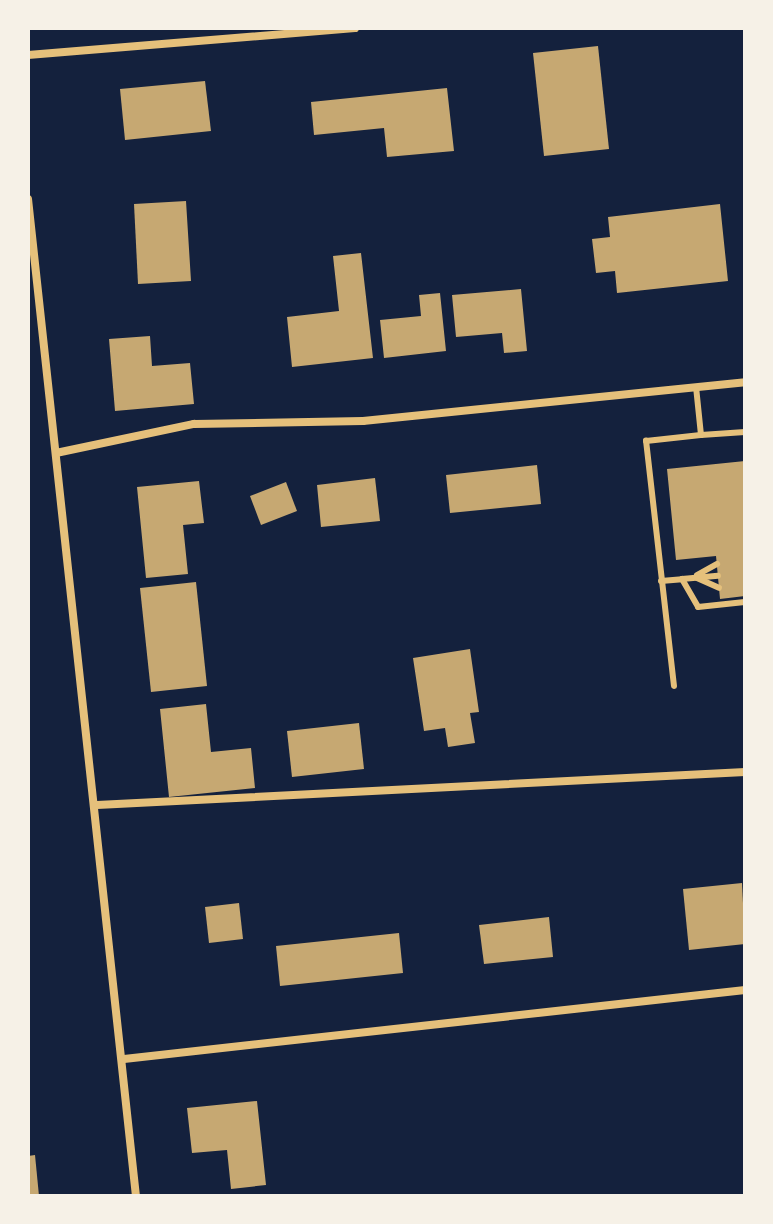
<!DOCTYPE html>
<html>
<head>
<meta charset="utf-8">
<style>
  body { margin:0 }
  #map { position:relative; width:773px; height:1224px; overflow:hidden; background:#14213d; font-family:Commissioner,sans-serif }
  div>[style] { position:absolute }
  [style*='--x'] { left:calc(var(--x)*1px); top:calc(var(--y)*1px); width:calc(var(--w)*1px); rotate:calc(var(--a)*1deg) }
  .building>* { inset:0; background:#c6a872 }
  .service>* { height:6px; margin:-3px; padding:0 3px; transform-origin:3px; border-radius:3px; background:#e5c07b }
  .minor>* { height:8px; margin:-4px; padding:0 4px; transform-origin:4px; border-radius:4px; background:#e5c07b }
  span { translate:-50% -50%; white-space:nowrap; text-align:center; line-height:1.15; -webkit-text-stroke:7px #f6f1e7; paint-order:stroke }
  .frame { position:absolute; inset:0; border:30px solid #f6f1e7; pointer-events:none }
</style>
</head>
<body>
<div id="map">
  <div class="building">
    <i style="clip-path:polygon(598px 46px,609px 149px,544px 156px,533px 53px)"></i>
    <i style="clip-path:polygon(205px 81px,211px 131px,125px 140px,120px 89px)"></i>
    <i style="clip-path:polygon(447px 88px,454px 151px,387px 157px,384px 128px,314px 135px,311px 102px)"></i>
    <i style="clip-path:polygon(186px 201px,191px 281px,138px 284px,134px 204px)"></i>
    <i style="clip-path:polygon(720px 204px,728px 281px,617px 293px,615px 271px,596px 273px,592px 239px,610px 237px,608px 217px)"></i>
    <i style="clip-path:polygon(361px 253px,373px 358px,292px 367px,287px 317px,339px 311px,333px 256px)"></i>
    <i style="clip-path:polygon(521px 289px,527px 351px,504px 353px,502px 333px,456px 337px,452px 295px)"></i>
    <i style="clip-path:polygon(440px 293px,446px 351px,384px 358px,380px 320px,421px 316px,419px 295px)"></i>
    <i style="clip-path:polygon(150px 336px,152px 366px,190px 363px,194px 404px,115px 411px,109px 339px)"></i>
    <i style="clip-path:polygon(745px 461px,745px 596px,720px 599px,716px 556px,676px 560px,667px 469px)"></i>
    <i style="clip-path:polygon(537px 465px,541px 504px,450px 513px,446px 475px)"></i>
    <i style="clip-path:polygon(375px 478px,380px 521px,321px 527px,317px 485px)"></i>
    <i style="clip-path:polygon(199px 481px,204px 523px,183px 525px,188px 574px,146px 578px,137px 487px)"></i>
    <i style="clip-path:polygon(286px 482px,297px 511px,261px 525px,250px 496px)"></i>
    <i style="clip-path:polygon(196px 582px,207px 686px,151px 692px,140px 588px)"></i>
    <i style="clip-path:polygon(470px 649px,479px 712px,470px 713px,475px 743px,448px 747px,445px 728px,424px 731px,413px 658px)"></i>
    <i style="clip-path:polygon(206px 704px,211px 752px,251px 748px,255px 788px,169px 797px,160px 709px)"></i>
    <i style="clip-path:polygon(359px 723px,364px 769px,292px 777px,287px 731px)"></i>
    <i style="clip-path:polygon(742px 883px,745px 944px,689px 950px,683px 889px)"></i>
    <i style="clip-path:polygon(239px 903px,243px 939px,209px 943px,205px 907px)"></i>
    <i style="clip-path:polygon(549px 917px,553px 957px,484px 964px,479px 925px)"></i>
    <i style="clip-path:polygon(399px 933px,403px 973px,280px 986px,276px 946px)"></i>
    <i style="clip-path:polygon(257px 1101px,266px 1185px,231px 1189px,227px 1150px,192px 1153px,187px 1108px)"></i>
    <i style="clip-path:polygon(35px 1155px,39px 1196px,28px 1196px,28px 1156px)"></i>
  </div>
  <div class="service">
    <i style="--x:701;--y:435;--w:44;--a:-3.9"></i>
    <i style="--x:697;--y:575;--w:23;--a:-29"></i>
    <i style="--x:697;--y:578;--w:24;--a:24"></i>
    <i style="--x:682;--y:579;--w:36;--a:-5"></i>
    <i style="--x:661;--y:581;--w:21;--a:-5"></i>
    <i style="--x:682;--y:579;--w:32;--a:60"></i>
    <i style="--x:698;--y:607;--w:47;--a:-6.1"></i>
    <i style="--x:674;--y:686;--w:247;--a:-96.5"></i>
    <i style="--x:646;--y:441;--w:55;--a:-6.2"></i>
    <i style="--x:701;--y:435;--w:48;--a:-95.9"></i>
  </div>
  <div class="minor">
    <i style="--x:28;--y:55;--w:328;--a:-4.7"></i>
    <i style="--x:28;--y:199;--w:1003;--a:83.82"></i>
    <i style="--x:56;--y:453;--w:141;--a:-11.9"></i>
    <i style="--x:194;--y:424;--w:169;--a:-1"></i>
    <i style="--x:363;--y:421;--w:384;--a:-5.8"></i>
    <i style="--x:97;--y:805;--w:649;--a:-2.92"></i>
    <i style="--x:124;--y:1059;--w:625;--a:-6.34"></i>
  </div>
  <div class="frame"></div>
</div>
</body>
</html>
